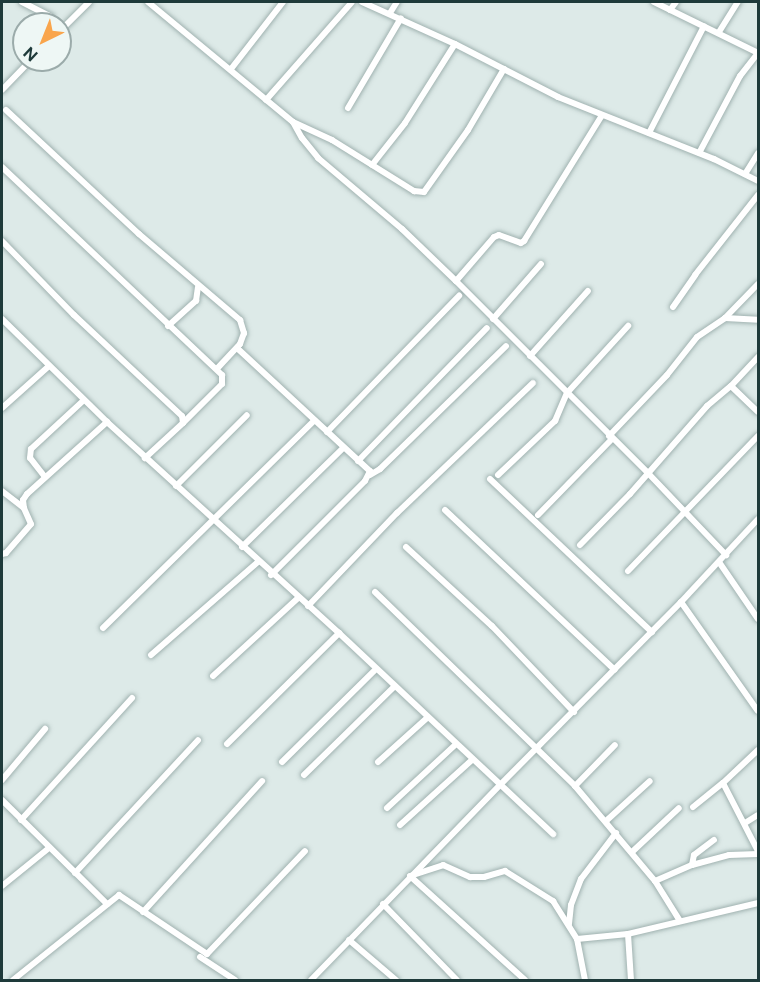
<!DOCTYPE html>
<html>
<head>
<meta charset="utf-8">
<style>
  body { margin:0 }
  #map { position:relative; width:760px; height:982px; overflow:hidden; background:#ddeae8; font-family:"Public Sans",sans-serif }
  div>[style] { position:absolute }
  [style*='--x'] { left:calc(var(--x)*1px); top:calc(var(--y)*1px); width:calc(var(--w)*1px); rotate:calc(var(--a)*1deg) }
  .roads { filter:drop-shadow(0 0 2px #a0b2b0) drop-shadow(0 0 2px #a0b2b0) }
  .street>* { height:6px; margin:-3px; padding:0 3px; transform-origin:3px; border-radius:3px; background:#fff }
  span { translate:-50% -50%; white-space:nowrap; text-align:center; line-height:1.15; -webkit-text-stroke:4.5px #eef7f5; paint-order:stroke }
  .frame { position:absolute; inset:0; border:3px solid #1e3a3a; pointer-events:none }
  .north { position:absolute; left:12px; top:12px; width:60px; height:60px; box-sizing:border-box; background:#eef7f5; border:2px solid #9babaa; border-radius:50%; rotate:223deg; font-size:16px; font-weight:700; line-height:24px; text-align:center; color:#1e3a3a }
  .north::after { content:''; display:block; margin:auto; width:21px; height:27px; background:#f9a54c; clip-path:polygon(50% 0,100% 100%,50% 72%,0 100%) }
</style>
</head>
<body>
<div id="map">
  <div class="roads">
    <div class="street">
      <i style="--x:22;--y:2;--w:33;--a:27"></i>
      <i style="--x:148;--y:2;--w:188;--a:39.6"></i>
      <i style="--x:293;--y:122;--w:18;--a:61"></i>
      <i style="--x:302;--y:138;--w:26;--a:51"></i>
      <i style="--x:318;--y:158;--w:110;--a:40.2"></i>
      <i style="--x:402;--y:229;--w:75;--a:43.9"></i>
      <i style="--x:456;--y:281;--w:270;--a:45"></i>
      <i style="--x:647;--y:472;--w:115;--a:46.4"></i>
      <i style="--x:362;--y:2;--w:102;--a:24.3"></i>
      <i style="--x:455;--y:44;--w:116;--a:27.2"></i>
      <i style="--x:558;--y:97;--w:168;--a:21.7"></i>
      <i style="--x:714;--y:159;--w:49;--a:26.6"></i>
      <i style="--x:654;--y:2;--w:116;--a:26.1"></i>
      <i style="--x:758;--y:53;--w:29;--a:128"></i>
      <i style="--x:740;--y:76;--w:87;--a:118"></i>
      <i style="--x:670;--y:10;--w:10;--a:-53"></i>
      <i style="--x:390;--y:13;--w:13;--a:-58"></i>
      <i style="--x:60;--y:31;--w:41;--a:-45"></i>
      <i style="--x:719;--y:32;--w:36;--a:-58"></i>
      <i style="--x:231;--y:69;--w:85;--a:-52.2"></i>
      <i style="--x:2;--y:90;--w:42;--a:-46"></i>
      <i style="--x:266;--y:100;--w:130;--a:-48.7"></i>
      <i style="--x:348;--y:108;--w:104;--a:-59.5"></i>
      <i style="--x:6;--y:110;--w:182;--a:43"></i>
      <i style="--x:139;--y:234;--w:133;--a:40.4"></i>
      <i style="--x:240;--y:320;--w:14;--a:73"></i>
      <i style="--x:244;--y:333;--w:12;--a:110"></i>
      <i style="--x:240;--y:344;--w:34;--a:133"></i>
      <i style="--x:293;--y:122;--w:43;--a:24.8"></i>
      <i style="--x:332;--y:140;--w:97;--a:31.9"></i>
      <i style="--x:414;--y:191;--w:10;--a:6"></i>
      <i style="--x:424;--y:192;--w:76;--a:-54.6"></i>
      <i style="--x:468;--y:130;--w:71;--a:-59.5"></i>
      <i style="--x:649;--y:133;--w:120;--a:-62.8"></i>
      <i style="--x:372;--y:165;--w:53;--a:-51.8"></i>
      <i style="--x:405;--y:123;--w:93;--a:-57.7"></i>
      <i style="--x:2;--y:167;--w:303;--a:43.4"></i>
      <i style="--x:222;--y:375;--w:9;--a:90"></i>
      <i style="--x:222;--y:384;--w:55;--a:135"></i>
      <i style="--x:745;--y:174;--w:25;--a:-58"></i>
      <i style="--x:2;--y:241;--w:103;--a:45.8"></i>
      <i style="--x:74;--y:315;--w:148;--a:43.1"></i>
      <i style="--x:182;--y:416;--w:7;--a:82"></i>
      <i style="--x:183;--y:423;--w:52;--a:137.4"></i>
      <i style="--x:456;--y:281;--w:58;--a:-49.2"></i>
      <i style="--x:494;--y:237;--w:5;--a:-22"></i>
      <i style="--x:499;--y:235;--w:23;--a:20"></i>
      <i style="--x:521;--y:243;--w:4;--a:-34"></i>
      <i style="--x:524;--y:241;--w:148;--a:-58.2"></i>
      <i style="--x:673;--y:307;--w:39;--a:-55"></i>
      <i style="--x:695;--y:275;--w:102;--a:-51.8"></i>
      <i style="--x:725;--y:318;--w:33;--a:3"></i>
      <i style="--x:2;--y:319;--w:147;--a:44.4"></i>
      <i style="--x:107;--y:422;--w:314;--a:42.3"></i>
      <i style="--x:339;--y:633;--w:294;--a:43.2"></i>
      <i style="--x:493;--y:319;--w:73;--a:-48.9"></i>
      <i style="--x:168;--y:326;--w:38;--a:-42"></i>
      <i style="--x:196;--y:301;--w:14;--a:-82"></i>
      <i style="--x:237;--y:348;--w:181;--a:42.8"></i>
      <i style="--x:370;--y:471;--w:11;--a:117"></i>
      <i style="--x:365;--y:481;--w:133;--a:135"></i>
      <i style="--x:530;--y:356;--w:87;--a:-48.3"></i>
      <i style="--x:731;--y:386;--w:40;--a:-47"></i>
      <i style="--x:2;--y:408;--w:63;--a:-41.8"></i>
      <i style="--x:327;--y:432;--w:190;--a:-45.9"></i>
      <i style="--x:609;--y:436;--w:84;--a:-46.4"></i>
      <i style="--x:667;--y:375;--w:48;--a:-51.7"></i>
      <i style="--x:697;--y:337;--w:34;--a:-34"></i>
      <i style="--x:725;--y:318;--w:47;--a:-45.9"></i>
      <i style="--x:358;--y:461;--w:185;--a:-45.9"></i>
      <i style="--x:370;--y:475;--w:12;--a:-31"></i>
      <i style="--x:380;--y:469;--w:176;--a:-44.3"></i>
      <i style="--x:498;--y:475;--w:79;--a:-43.5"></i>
      <i style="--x:555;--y:421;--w:30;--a:-67"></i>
      <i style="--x:567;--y:393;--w:91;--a:-47.7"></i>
      <i style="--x:45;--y:477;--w:24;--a:-128"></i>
      <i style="--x:30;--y:458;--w:9;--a:-84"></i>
      <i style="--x:31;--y:449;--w:72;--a:-42.8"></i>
      <i style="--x:490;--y:479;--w:223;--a:43.4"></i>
      <i style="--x:176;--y:486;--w:100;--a:-45"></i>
      <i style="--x:2;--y:491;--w:28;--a:38"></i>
      <i style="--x:445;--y:510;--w:233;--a:43.3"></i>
      <i style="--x:538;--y:515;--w:106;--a:-45.8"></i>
      <i style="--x:580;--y:545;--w:71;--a:-45.6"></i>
      <i style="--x:630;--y:494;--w:117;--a:-48.8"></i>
      <i style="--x:707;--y:406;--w:31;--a:-40"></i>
      <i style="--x:731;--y:386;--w:37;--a:44"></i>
      <i style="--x:242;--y:547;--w:141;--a:-44.4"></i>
      <i style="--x:406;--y:547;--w:117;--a:42.6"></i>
      <i style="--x:492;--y:626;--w:119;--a:46.4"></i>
      <i style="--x:2;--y:554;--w:4;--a:-14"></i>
      <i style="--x:6;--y:553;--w:38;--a:-49"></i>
      <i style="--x:31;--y:524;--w:17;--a:-114"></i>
      <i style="--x:24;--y:508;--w:8;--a:-97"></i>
      <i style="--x:23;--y:500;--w:7;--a:-56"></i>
      <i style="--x:27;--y:494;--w:108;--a:-42"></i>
      <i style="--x:719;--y:562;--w:69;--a:55.6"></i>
      <i style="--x:628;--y:571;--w:187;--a:-46.1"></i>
      <i style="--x:375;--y:592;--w:279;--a:44.1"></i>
      <i style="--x:575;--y:786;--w:124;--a:49.9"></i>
      <i style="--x:655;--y:881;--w:47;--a:58"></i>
      <i style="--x:681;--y:602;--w:133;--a:54.8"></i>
      <i style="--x:308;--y:606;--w:129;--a:-46.3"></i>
      <i style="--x:397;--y:513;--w:188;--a:-43.7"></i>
      <i style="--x:103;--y:628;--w:296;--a:-44.5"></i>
      <i style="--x:151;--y:655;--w:142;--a:-41"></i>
      <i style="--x:213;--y:676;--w:115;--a:-42.5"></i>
      <i style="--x:227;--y:744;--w:158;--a:-44.7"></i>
      <i style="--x:758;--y:750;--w:48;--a:136.7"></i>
      <i style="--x:723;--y:783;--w:76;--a:62.8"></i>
      <i style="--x:282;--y:762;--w:132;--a:-44.7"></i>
      <i style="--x:378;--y:762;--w:67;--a:-42"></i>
      <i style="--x:304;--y:775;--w:127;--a:-44.4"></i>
      <i style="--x:2;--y:780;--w:67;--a:-49.9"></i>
      <i style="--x:575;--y:786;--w:57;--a:-45.7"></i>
      <i style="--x:2;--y:800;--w:148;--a:44.7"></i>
      <i style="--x:693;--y:807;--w:38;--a:-39"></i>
      <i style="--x:387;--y:808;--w:94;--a:-42.8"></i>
      <i style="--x:21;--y:820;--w:165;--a:-47.7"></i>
      <i style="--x:606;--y:821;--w:59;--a:-42.3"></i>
      <i style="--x:745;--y:823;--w:15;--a:-32"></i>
      <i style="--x:400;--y:825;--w:98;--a:-42.1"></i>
      <i style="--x:632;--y:852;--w:64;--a:-43.1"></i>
      <i style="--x:692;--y:865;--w:10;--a:-79"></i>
      <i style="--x:694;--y:855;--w:25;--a:-37"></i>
      <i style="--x:75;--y:873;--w:181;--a:-47.2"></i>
      <i style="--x:655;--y:881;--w:40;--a:-23.4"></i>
      <i style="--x:692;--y:865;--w:38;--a:-15"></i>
      <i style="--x:729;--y:855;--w:29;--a:-2"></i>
      <i style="--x:2;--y:886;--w:60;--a:-39"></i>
      <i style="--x:383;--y:904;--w:106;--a:45.8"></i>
      <i style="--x:143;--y:912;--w:177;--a:-47.7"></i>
      <i style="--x:569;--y:924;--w:19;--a:-84"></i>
      <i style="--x:571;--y:905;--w:28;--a:-69"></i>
      <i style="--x:581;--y:879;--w:58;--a:-52.7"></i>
      <i style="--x:628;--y:934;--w:46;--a:86.3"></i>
      <i style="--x:577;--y:939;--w:42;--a:79"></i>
      <i style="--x:349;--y:940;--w:62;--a:40.4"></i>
      <i style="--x:200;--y:957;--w:42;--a:33.3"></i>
      <i style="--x:13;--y:980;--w:136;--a:-38.7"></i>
      <i style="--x:119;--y:895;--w:106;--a:33.8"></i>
      <i style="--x:207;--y:954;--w:142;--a:-46.4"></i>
      <i style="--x:311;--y:980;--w:272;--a:-45.9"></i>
      <i style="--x:500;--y:785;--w:257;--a:-45.3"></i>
      <i style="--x:681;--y:602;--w:113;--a:-47.1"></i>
      <i style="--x:525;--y:980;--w:155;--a:-137.9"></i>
      <i style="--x:410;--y:876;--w:35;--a:-18"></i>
      <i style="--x:443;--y:865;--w:30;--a:24"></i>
      <i style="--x:470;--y:877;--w:14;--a:0"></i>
      <i style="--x:484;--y:877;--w:22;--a:-16"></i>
      <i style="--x:505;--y:871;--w:57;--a:32"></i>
      <i style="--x:553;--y:901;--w:45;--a:57.7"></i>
      <i style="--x:577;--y:939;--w:51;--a:-5.6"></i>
      <i style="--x:628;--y:934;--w:134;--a:-13.4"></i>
    </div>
  </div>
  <div class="frame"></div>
  <div class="north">N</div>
</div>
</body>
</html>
